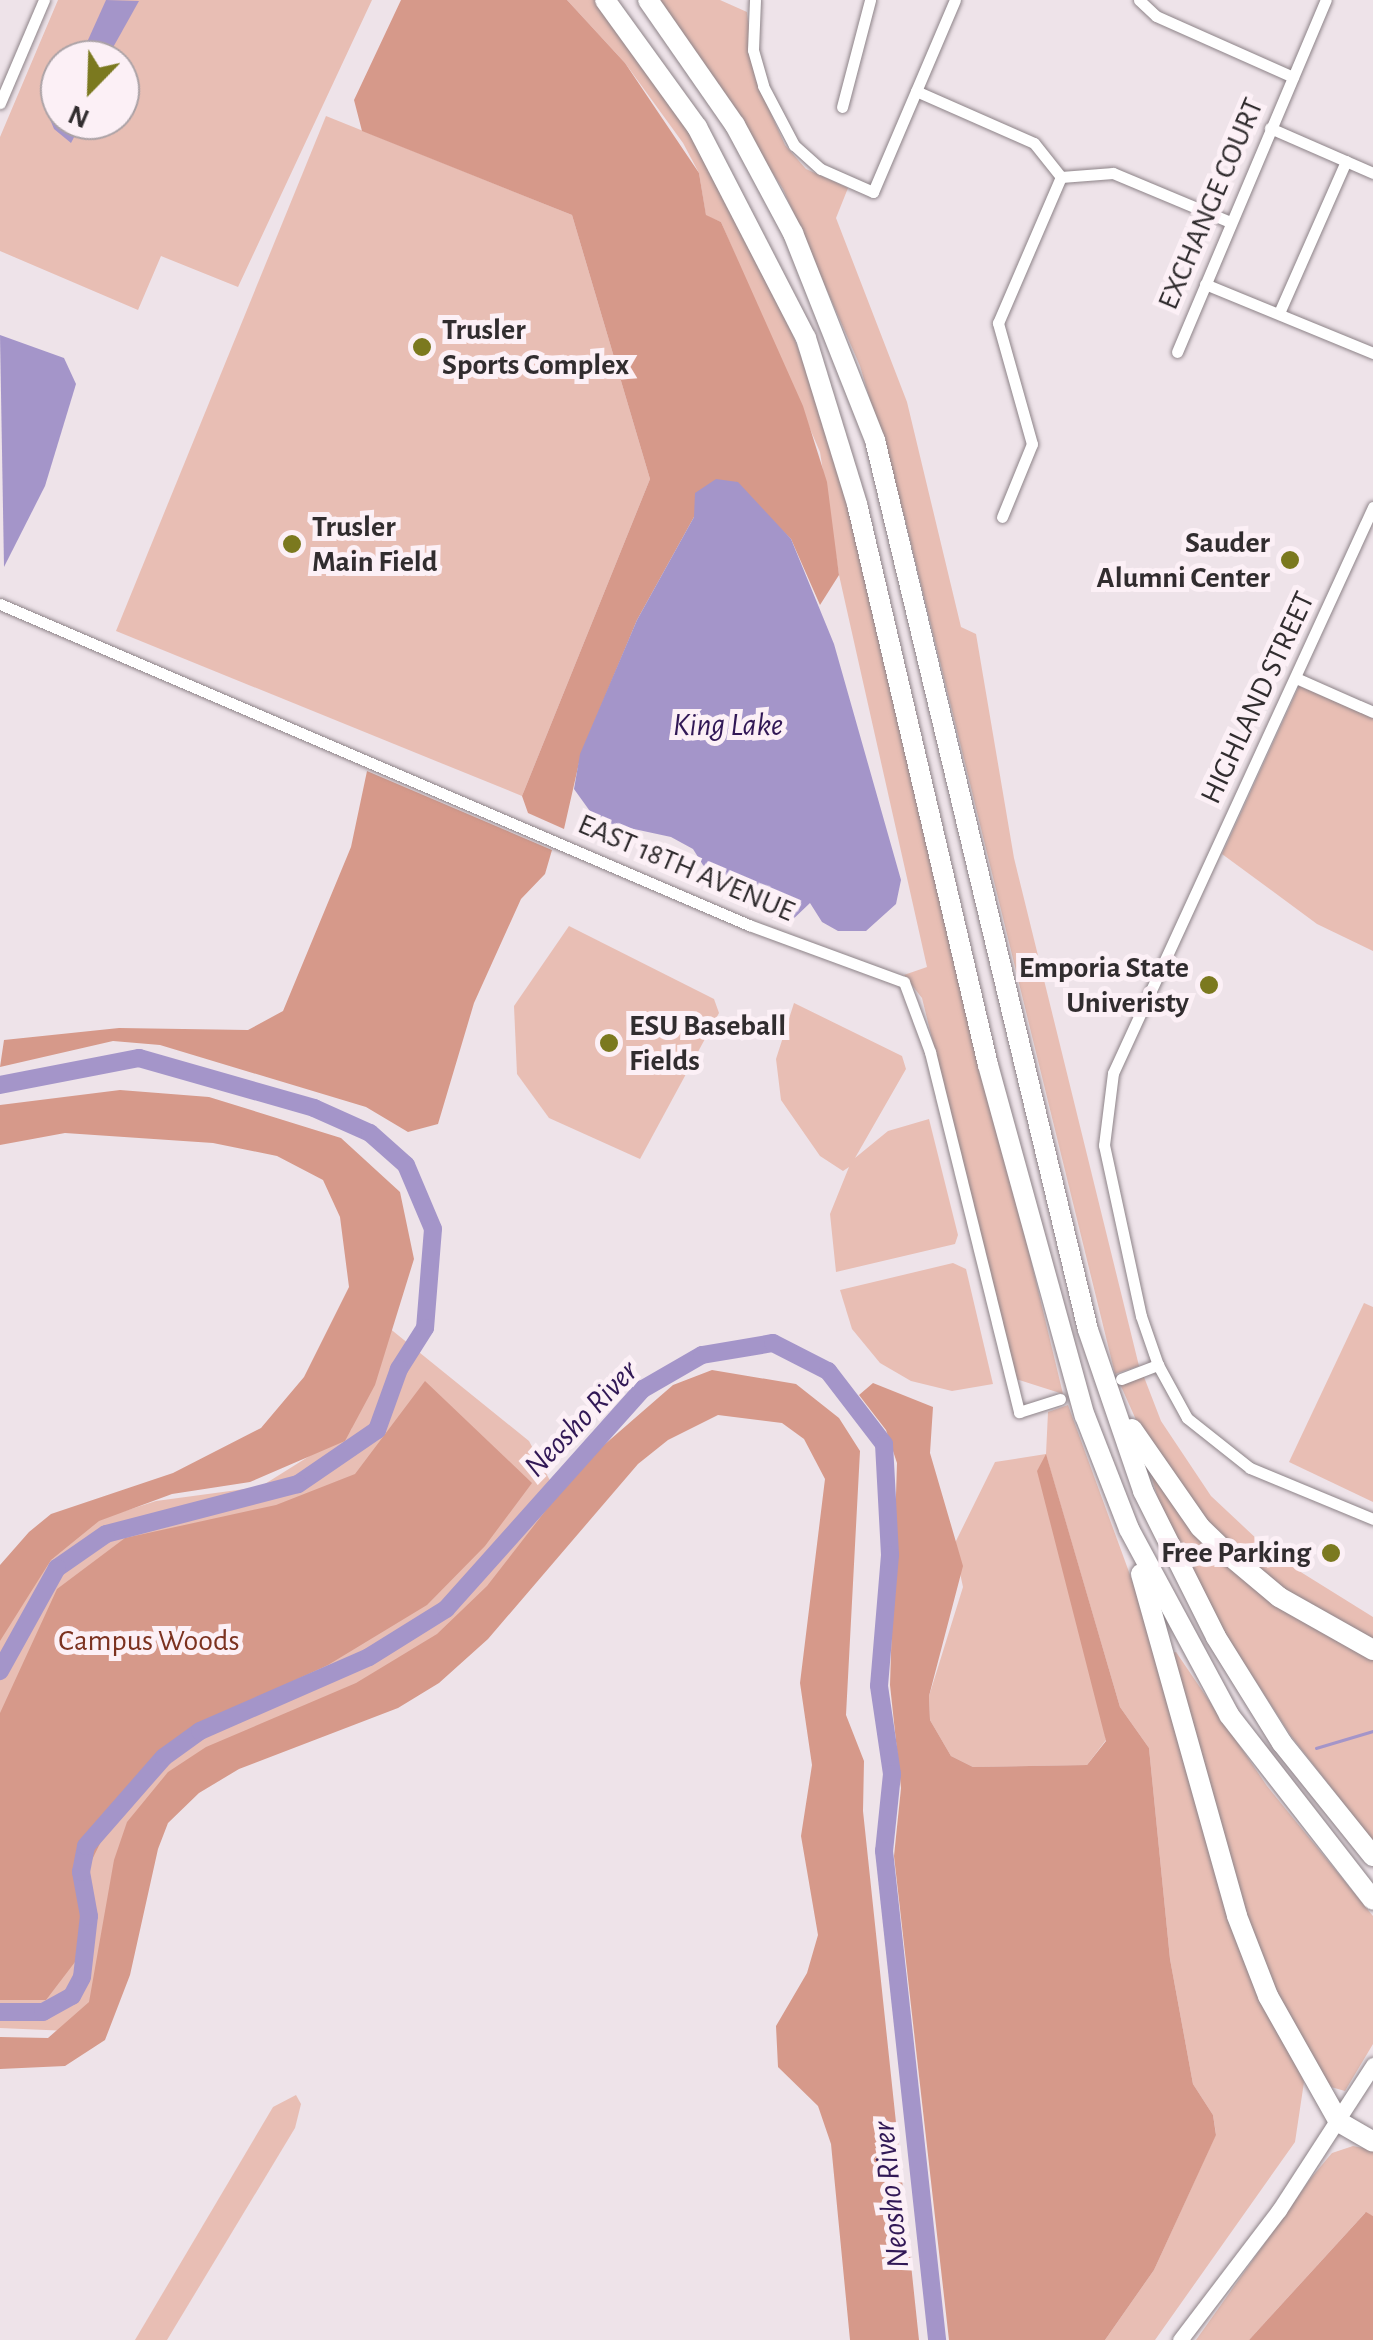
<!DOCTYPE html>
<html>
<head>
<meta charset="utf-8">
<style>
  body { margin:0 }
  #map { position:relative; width:1373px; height:2340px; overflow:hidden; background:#eee3e9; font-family:"Alegreya Sans",sans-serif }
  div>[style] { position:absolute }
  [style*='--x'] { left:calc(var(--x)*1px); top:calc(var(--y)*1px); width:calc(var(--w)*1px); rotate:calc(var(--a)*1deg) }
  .green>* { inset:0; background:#e8beb4 }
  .forest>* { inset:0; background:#d6998a }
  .water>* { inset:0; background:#a495c9 }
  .stream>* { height:2.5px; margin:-1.25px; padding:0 1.25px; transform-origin:1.25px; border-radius:1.25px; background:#a495c9 }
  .river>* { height:18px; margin:-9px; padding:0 9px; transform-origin:9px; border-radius:9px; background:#a495c9 }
  .roads { filter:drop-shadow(0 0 2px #8d8388) drop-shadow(0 0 2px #8d8388) }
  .minor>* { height:11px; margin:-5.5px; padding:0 5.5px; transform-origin:5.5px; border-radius:5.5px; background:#fff }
  .secondary>* { height:15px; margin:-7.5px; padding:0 7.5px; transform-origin:7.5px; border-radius:7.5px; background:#fff }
  .motorway>* { height:20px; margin:-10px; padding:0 10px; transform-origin:10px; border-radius:10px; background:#fff }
  .dots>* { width:28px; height:28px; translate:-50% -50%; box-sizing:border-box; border:5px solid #fcf0f6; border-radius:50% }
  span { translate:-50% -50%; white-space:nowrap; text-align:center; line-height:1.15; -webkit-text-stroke:10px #fcf0f6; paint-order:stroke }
  .street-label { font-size:30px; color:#312d2f }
  .poi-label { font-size:30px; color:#312d2f; font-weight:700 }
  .left { translate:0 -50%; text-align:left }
  .right { translate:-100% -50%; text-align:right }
  .park-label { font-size:30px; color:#7c3220 }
  .water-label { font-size:32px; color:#311856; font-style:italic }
  .north { position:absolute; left:40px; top:40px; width:100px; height:100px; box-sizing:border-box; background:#fcf0f6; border:2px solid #aba2a6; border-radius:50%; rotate:203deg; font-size:28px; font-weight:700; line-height:40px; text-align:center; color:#312d2f }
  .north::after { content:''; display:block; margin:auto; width:35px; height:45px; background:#7b791f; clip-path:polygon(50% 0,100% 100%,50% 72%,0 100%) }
</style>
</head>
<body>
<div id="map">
  <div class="green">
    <i style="clip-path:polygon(evenodd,58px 0,372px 0,238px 287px,161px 256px,138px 310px,0 251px,0 137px,58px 0,60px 60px,120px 60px,120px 120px,60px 120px,60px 60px)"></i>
    <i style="clip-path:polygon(567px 0,596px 0,700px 147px,779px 299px,814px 390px,843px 478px,1063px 1394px,1016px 1379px,922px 998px,904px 975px,927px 967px,839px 575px,820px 452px,721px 222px,706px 216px,699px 173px,683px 143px,625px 63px)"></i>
    <i style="clip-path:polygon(659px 0,720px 0,747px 12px,755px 78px,785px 145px,806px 169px,848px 188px,836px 218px,907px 402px,961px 627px,976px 634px,1014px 858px,1139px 1366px,1115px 1374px,904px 515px,860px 366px,783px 189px)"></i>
    <i style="clip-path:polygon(326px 116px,572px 215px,650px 479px,522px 796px,116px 631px)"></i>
    <i style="clip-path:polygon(1299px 686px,1373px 718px,1373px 951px,1317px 924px,1222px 854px)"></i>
    <i style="clip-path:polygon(569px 926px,714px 999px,719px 1013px,640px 1159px,549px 1118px,517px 1074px,514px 1006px)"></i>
    <i style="clip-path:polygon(794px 1003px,902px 1056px,906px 1069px,855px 1158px,888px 1131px,929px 1119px,958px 1235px,955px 1244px,836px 1272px,830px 1214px,849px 1167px,843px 1171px,820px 1156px,781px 1100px,776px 1059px)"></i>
    <i style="clip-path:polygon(953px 1263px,966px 1269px,993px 1384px,952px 1391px,911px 1381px,880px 1363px,852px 1329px,840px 1290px)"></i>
    <i style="clip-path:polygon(1364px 1303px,1373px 1307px,1373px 1502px,1289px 1462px)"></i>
    <i style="clip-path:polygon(383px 1323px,529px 1441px,563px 1505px,474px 1629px,178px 1772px,93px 2011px,69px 2031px,0 2028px,0 1628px,40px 1564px,75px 1527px,156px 1501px,260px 1487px,351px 1430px)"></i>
    <i style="clip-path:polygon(1144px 1377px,1161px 1421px,1211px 1496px,1275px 1556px,1373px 1617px,1373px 1643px,1263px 1577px,1201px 1517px,1137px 1422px,1120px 1384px)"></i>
    <i style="clip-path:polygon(1068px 1405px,1148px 1624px,1245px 1963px,1304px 2082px,1295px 2142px,1155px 2340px,1105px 2340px,1154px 2270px,1216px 2134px,1213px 2115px,1193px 2084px,1170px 1959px,1149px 1748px,1120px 1707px,1046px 1455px,1106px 1740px,1087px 1765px,973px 1767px,951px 1756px,930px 1720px,929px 1696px,963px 1587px,954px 1545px,995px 1462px,1046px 1454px,1048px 1412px)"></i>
    <i style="clip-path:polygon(1148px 1464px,1203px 1537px,1373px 1655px,1373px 1841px,1291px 1736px,1223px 1630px,1159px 1502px)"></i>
    <i style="clip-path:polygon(1176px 1652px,1267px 1786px,1373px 1916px,1373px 2044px,1345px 2091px,1324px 2085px,1259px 1960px,1170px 1653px)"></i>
    <i style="clip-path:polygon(296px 2095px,301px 2104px,295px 2128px,167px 2340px,135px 2340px,273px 2107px)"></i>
    <i style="clip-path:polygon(1353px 2146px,1373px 2150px,1373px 2216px,1365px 2213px,1249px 2340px,1196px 2340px,1311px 2178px,1332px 2153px)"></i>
  </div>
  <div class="forest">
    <i style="clip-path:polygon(401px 0,567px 0,625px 63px,699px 173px,706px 215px,721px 222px,803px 406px,827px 482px,839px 575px,820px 605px,791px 539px,768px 517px,694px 517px,637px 620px,581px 754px,564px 829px,528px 813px,522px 796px,650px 479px,572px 215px,362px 131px,354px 100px)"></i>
    <i style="clip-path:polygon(367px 771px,552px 850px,545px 874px,521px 899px,474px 1003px,438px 1124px,408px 1132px,366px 1107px,160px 1045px,113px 1041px,0 1067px,4px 1040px,119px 1028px,248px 1030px,283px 1011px,351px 847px)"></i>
    <i style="clip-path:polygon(120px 1090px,209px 1097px,341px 1138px,400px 1192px,414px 1259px,375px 1385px,345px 1441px,250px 1482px,172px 1494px,99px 1521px,51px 1560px,0 1641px,0 1565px,29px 1532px,51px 1514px,173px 1473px,261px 1428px,304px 1377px,349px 1287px,340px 1217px,323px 1180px,277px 1156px,213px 1143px,65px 1133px,0 1145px,0 1105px)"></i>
    <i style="clip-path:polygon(712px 1370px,796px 1384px,839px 1418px,860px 1451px,846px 1715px,864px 1761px,863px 1811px,919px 2340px,850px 2340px,831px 2144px,818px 2106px,778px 2067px,776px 2026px,807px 1973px,818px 1935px,801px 1836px,812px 1765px,800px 1683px,825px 1479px,804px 1439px,782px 1423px,718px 1415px,668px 1440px,638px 1464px,488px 1639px,439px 1683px,398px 1708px,239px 1769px,199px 1793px,168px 1823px,158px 1849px,130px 1975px,105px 2040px,65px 2066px,0 2069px,0 2037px,48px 2038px,89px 2002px,114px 1860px,127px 1822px,168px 1772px,206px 1747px,356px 1683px,437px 1634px,487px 1586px,581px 1465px,673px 1385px)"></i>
    <i style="clip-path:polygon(425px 1381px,532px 1483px,485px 1546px,427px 1605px,328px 1665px,202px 1723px,130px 1783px,79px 1886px,84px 1918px,75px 1962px,46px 2000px,0 2000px,0 1713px,57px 1589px,125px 1538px,276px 1505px,355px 1474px)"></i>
    <i style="clip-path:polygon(873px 1383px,933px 1407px,930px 1453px,963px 1566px,929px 1696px,930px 1720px,951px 1756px,973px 1767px,1087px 1765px,1106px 1741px,1037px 1471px,1046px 1454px,1120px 1707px,1149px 1748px,1170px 1959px,1193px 2084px,1213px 2115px,1216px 2135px,1154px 2270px,1105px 2340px,949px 2340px,894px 1856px,901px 1788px,890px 1685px,897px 1463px,886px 1430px,859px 1395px)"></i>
    <i style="clip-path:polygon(1366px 2212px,1373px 2216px,1373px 2340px,1249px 2340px)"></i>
  </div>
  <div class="water">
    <i style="clip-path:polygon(106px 0,139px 1px,106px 60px,79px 60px)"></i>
    <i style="clip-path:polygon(60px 90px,60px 120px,83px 120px,71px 143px,54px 129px,47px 112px)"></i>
    <i style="clip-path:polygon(0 335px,64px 358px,76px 384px,45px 486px,4px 567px)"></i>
    <i style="clip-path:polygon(716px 479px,738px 482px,791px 539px,834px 644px,901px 880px,896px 904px,866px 931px,838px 931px,822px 922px,810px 903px,787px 925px,718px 889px,693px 849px,671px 837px,597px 821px,574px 789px,580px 754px,637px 620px,694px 517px,695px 493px)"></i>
  </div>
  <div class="stream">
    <i style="--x:1316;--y:1748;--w:59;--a:-16.6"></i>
  </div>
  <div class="river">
    <i style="--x:0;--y:1085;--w:142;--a:-11"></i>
    <i style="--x:139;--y:1058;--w:182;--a:15.9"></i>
    <i style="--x:314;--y:1108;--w:61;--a:24.1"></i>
    <i style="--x:370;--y:1133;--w:48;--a:41.6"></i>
    <i style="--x:406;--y:1165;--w:69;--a:67.1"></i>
    <i style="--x:433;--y:1229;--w:99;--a:94.6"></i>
    <i style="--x:425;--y:1328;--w:49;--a:122.4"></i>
    <i style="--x:399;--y:1369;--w:65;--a:109.8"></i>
    <i style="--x:377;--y:1430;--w:96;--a:145.6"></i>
    <i style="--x:298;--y:1484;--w:198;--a:165.4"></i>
    <i style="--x:106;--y:1534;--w:60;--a:145.2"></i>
    <i style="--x:57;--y:1568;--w:118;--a:119"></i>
    <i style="--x:0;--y:2012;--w:43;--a:0"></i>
    <i style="--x:43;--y:2012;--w:33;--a:-29"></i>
    <i style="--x:72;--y:1996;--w:21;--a:-62"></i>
    <i style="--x:82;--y:1977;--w:61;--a:-83.5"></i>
    <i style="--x:89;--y:1916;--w:45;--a:-100.3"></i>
    <i style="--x:81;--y:1872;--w:26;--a:-79"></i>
    <i style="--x:86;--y:1846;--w:118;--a:-48.8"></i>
    <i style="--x:164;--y:1757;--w:44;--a:-35.8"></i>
    <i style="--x:200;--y:1731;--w:184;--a:-23.6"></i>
    <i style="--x:369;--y:1657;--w:91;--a:-31.9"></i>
    <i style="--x:446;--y:1609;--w:295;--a:-48.2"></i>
    <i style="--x:643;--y:1389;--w:68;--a:-30"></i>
    <i style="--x:702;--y:1355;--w:72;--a:-9.6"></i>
    <i style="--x:773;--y:1343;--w:62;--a:27"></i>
    <i style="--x:828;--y:1371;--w:92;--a:52.5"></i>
    <i style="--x:884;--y:1444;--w:111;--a:86.9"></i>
    <i style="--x:890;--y:1555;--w:131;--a:94.8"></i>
    <i style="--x:879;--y:1686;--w:89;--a:81.6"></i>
    <i style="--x:892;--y:1774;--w:77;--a:95.9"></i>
    <i style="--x:884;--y:1851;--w:492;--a:83.8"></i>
  </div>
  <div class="roads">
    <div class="minor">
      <i style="--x:755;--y:0;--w:50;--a:92.3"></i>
      <i style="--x:753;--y:50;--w:37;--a:74"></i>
      <i style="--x:763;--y:86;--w:67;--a:62.3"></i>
      <i style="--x:794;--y:145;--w:36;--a:42"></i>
      <i style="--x:821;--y:169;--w:57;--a:23.9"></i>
      <i style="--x:873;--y:192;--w:209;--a:-66.9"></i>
      <i style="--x:1139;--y:0;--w:23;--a:43"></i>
      <i style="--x:1156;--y:16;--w:150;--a:24"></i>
      <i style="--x:916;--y:91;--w:129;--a:23.8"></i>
      <i style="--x:1034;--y:143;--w:43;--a:51.5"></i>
      <i style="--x:1061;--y:177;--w:52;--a:-4.4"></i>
      <i style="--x:1113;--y:173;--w:127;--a:22.7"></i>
      <i style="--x:0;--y:103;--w:112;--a:-66.9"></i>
      <i style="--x:842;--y:107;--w:111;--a:-75.3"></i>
      <i style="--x:1270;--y:128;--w:112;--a:23.6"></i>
      <i style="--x:1205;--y:284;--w:182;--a:22.3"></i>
      <i style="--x:1279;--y:313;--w:166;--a:-66.2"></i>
      <i style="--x:1177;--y:352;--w:382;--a:-67.1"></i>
      <i style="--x:1373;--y:507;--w:623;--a:114.67"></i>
      <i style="--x:1113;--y:1073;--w:73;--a:97.1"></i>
      <i style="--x:1104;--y:1145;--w:175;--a:77.8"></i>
      <i style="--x:1141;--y:1316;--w:52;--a:70.9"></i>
      <i style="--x:1158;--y:1365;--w:60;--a:61.3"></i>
      <i style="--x:1187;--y:1418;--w:80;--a:38.4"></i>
      <i style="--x:1250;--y:1468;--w:133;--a:22.5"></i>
      <i style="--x:1002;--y:517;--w:79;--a:-67.7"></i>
      <i style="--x:1032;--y:444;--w:126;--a:-105.7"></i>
      <i style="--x:998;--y:323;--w:159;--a:-66.7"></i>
      <i style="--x:0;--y:604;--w:815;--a:23.2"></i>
      <i style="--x:749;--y:925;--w:165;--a:20.2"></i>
      <i style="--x:904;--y:982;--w:75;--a:69.6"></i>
      <i style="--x:930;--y:1052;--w:371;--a:76.1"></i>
      <i style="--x:1019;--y:1412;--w:43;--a:-17.6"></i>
      <i style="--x:1296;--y:678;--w:84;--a:23.8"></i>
      <i style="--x:1121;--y:1379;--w:40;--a:-21"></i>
    </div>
    <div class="secondary">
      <i style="--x:1180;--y:2340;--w:163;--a:-52.7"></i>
      <i style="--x:1279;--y:2210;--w:173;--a:-57"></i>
    </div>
    <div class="motorway">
      <i style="--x:605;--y:0;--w:157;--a:54.1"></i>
      <i style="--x:697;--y:127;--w:237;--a:62.7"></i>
      <i style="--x:806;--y:338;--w:174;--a:72.9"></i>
      <i style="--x:857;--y:504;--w:576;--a:76.86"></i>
      <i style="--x:988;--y:1065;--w:364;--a:74.6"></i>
      <i style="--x:1085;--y:1416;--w:121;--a:68.7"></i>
      <i style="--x:1129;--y:1529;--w:211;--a:61.7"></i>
      <i style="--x:1229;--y:1715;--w:234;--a:52.1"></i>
      <i style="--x:648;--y:0;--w:152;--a:55.2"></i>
      <i style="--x:735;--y:125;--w:123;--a:61.8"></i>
      <i style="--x:793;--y:233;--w:223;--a:68.4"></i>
      <i style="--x:875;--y:440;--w:915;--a:76.54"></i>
      <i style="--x:1088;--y:1330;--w:170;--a:71.1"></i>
      <i style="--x:1143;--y:1491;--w:163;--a:63.4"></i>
      <i style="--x:1216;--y:1637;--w:125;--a:58.1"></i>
      <i style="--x:1282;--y:1743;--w:145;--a:51.2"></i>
      <i style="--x:1132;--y:1429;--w:119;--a:55.2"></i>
      <i style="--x:1200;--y:1527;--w:40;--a:44"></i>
      <i style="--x:1229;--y:1555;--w:65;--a:40"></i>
      <i style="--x:1279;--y:1597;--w:108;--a:29.4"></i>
      <i style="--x:1141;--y:1574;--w:355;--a:74.3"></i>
      <i style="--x:1237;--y:1916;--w:86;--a:68.8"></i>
      <i style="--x:1268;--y:1996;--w:145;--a:60.6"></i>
      <i style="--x:1339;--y:2122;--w:39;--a:30"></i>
    </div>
  </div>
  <div class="dots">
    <i style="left:422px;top:347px;background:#7b791f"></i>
    <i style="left:292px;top:544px;background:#7b791f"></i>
    <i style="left:1290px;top:560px;background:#7b791f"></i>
    <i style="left:1209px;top:985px;background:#7b791f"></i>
    <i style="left:609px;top:1043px;background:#7b791f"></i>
    <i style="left:1331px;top:1553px;background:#7b791f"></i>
  </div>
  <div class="street-label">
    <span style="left:1211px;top:204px;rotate:-67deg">EXCHANGE COURT</span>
    <span style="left:1258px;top:698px;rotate:-65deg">HIGHLAND STREET</span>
    <span style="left:686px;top:868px;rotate:23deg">EAST 18TH AVENUE</span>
  </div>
  <div class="poi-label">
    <span class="left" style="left:442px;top:347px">Trusler<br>Sports Complex</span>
    <span class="left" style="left:312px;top:544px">Trusler<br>Main Field</span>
    <span class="right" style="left:1270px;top:560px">Sauder<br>Alumni Center</span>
    <span class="right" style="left:1189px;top:985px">Emporia State<br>Univeristy</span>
    <span class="left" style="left:629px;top:1043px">ESU Baseball<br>Fields</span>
    <span class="right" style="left:1311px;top:1553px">Free Parking</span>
  </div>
  <div class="park-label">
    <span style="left:149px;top:1641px">Campus Woods</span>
  </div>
  <div class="water-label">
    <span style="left:728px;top:725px">King Lake</span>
    <span style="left:581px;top:1419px;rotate:-46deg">Neosho River</span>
    <span style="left:891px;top:2195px;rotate:-96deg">Neosho River</span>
  </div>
  <div class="north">N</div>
</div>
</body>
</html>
